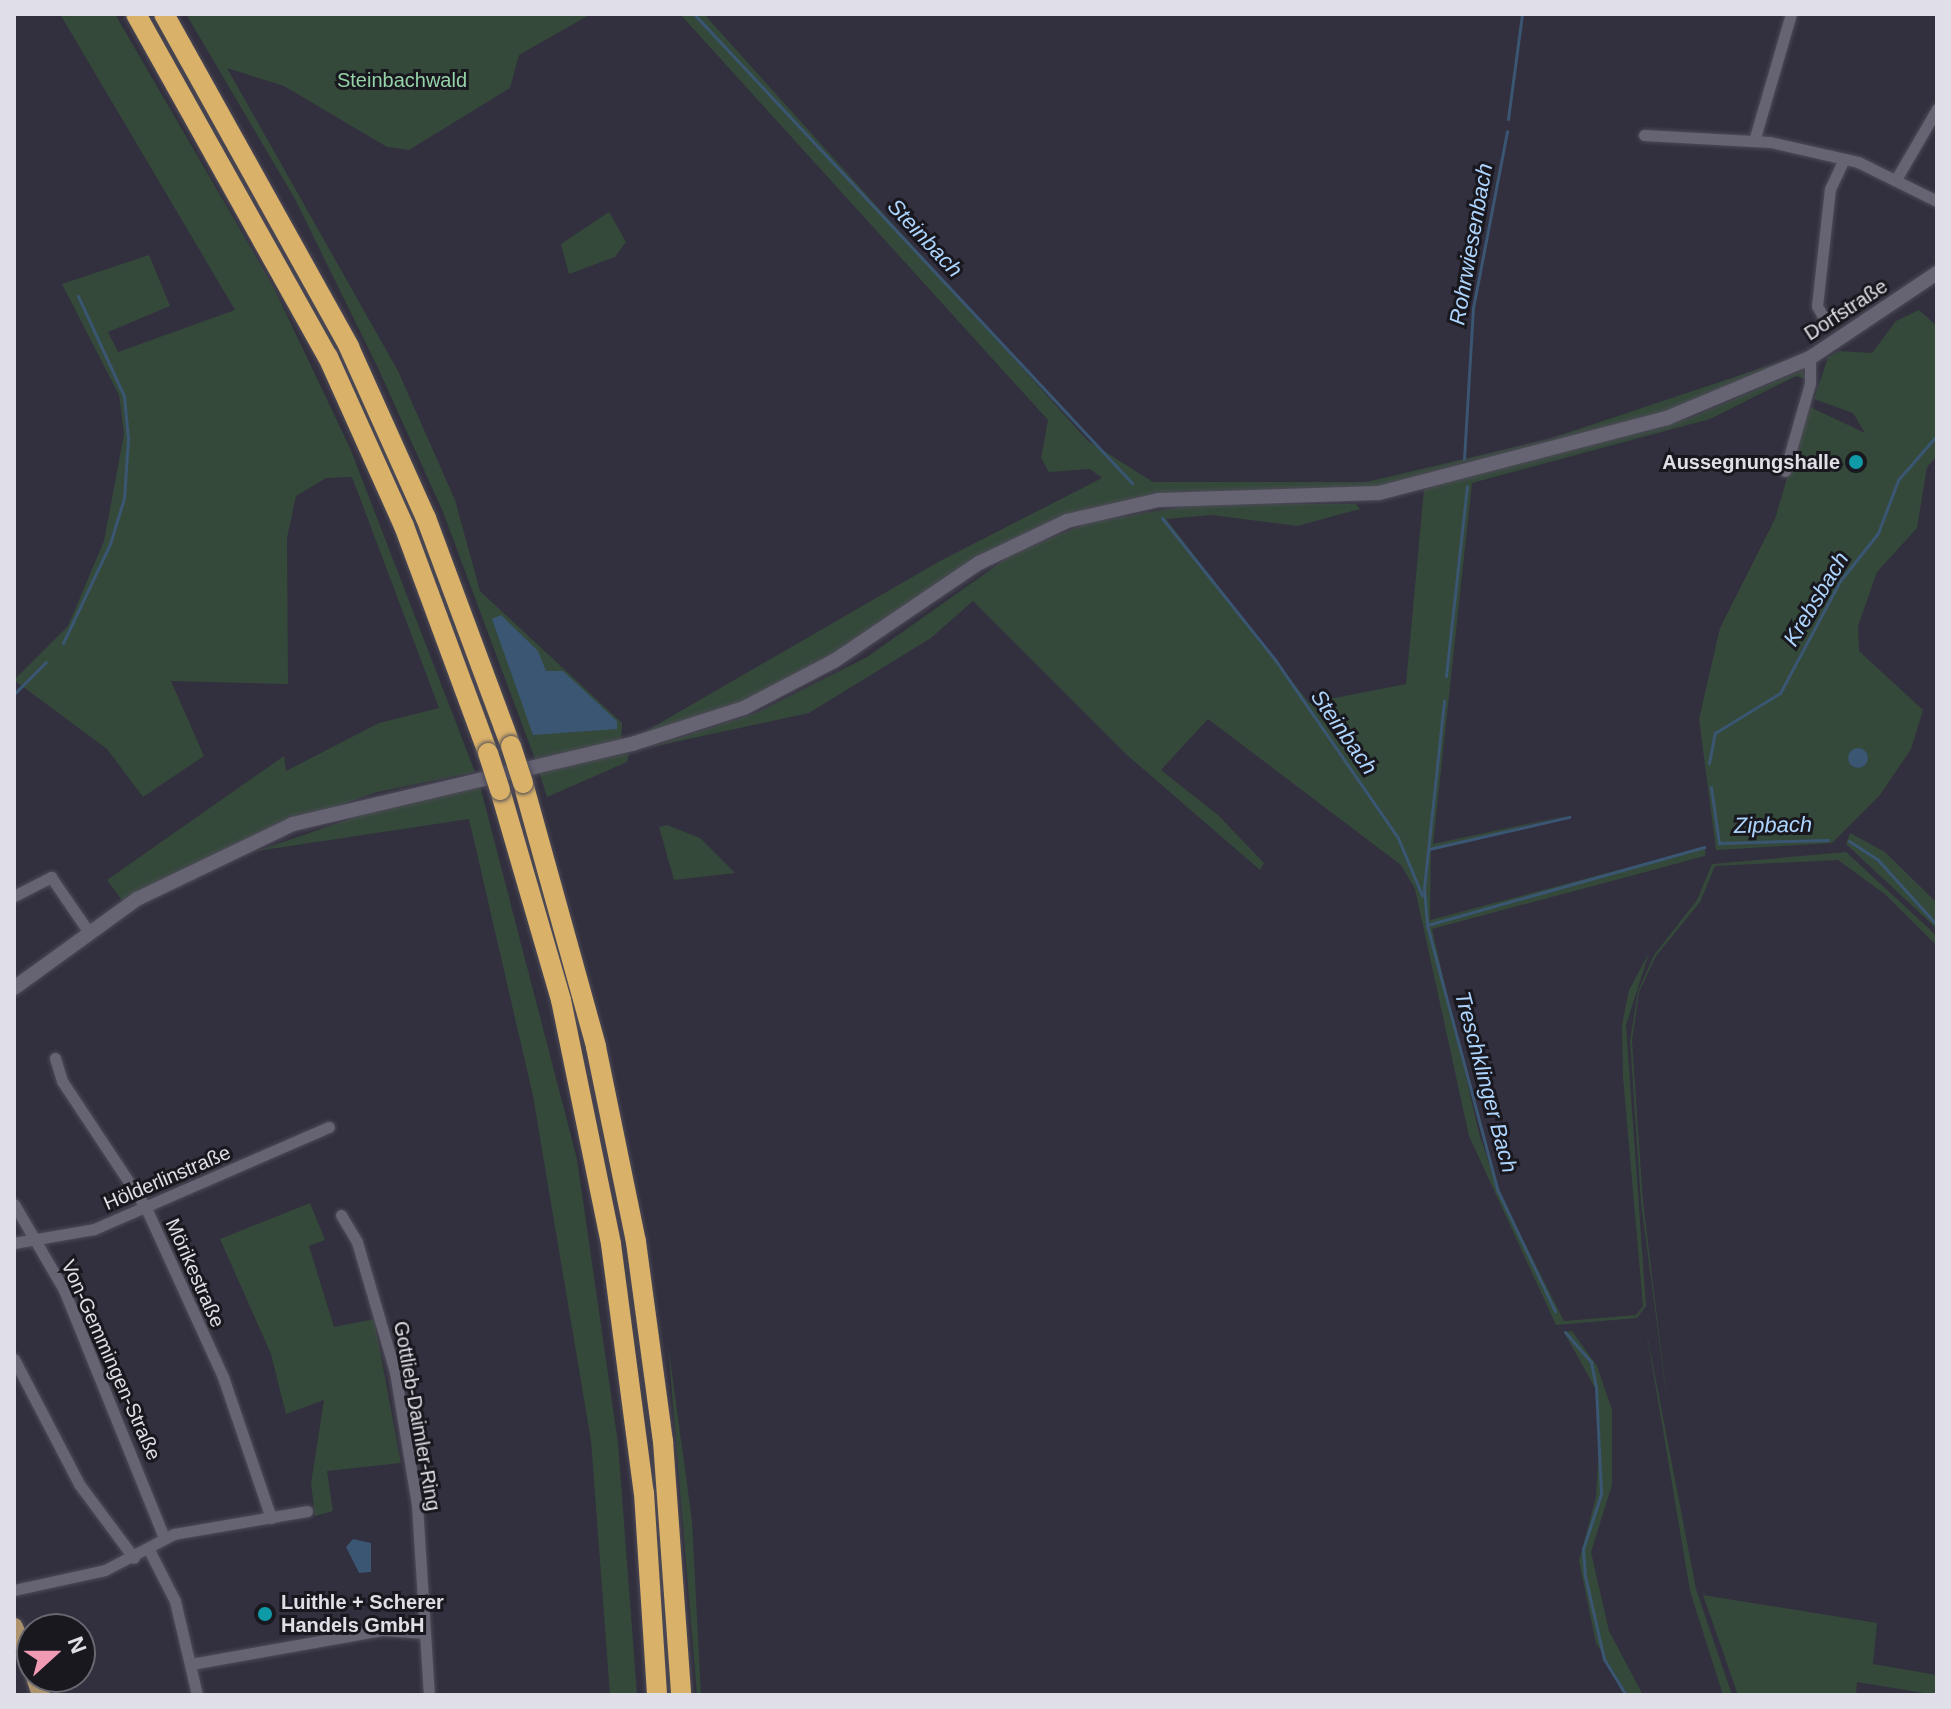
<!DOCTYPE html>
<html>
<head>
<meta charset="utf-8">
<style>
  body { margin:0 }
  #map { position:relative; width:1951px; height:1709px; overflow:hidden; background:#322f3e; font-family:Arial,sans-serif }
  div>[style] { position:absolute }
  [style*='--x'] { left:calc(var(--x)*1px); top:calc(var(--y)*1px); width:calc(var(--w)*1px); rotate:calc(var(--a)*1deg) }
  .green>* { inset:0; background:#34493a }
  .water>* { inset:0; background:#3a5672 }
  .round { border-radius:50% }
  .stream>* { height:3px; margin:-1.5px; padding:0 1.5px; transform-origin:1.5px; border-radius:1.5px; background:#3a5672 }
  .roads { filter:drop-shadow(0 0 2px #4d4b57) drop-shadow(0 0 2px #4d4b57) }
  .minor>* { height:11px; margin:-5.5px; padding:0 5.5px; transform-origin:5.5px; border-radius:5.5px; background:#666373 }
  .tertiary>* { height:14px; margin:-7px; padding:0 7px; transform-origin:7px; border-radius:7px; background:#666373 }
  .primary>* { height:18px; margin:-9px; padding:0 9px; transform-origin:9px; border-radius:9px; background:#ab926d }
  .motorway>* { height:20px; margin:-10px; padding:0 10px; transform-origin:10px; border-radius:10px; background:#d9b169 }
  .bridges { filter:drop-shadow(0 0 2px #4d4b57) drop-shadow(0 0 2px #4d4b57) }
  .motorway-bridge>* { height:20px; margin:-10px; padding:0 10px; transform-origin:10px; border-radius:10px; background:#d9b169 }
  .dots>* { width:22px; height:22px; translate:-50% -50%; box-sizing:border-box; border:4px solid #19181f; border-radius:50% }
  span { translate:-50% -50%; white-space:nowrap; text-align:center; line-height:1.15; -webkit-text-stroke:6px #19181f; paint-order:stroke }
  .park-label { font-size:20px; color:#94d2a7 }
  .street-label { font-size:20px; color:#e0dee7 }
  .poi-label { font-size:20px; color:#e0dee7; font-weight:700 }
  .right { translate:-100% -50%; text-align:right }
  .left { translate:0 -50%; text-align:left }
  .water-label { font-size:22px; color:#aed5fe; font-style:italic }
  .frame { position:absolute; inset:0; border:16px solid #e0dee7; pointer-events:none }
  .north { position:absolute; left:16px; top:1613px; width:80px; height:80px; box-sizing:border-box; background:#19181f; border:2px solid #69676f; border-radius:50%; rotate:69deg; font-size:22px; font-weight:700; line-height:32px; text-align:center; color:#e0dee7 }
  .north::after { content:''; display:block; margin:auto; width:28px; height:36px; background:#f19ab4; clip-path:polygon(50% 0,100% 100%,50% 72%,0 100%) }
</style>
</head>
<body>
<div id="map">
  <div class="green">
    <i style="clip-path:polygon(60px 14px,115px 14px,273px 286px,350px 448px,475px 772px,377px 792px,298px 820px,124px 903px,107px 880px,284px 756px,286px 771px,379px 723px,439px 708px,352px 477px,326px 478px,296px 496px,287px 538px,288px 684px,171px 681px,204px 756px,143px 797px,107px 749px,14px 680px,68px 626px,104px 541px,124px 434px,119px 395px,62px 284px,149px 255px,170px 306px,108px 332px,118px 352px,235px 310px)"></i>
    <i style="clip-path:polygon(186px 14px,591px 14px,519px 55px,510px 88px,409px 150px,387px 147px,284px 86px,227px 68px,398px 371px,455px 500px,480px 591px,622px 723px,621px 742px,535px 759px,443px 512px,378px 368px,295px 199px)"></i>
    <i style="clip-path:polygon(680px 14px,704px 14px,1088px 441px,1153px 482px,1366px 482px,1549px 439px,1815px 350px,1650px 421px,1399px 486px,1204px 494px,1044px 528px,859px 642px,724px 713px,641px 734px,940px 561px,1102px 478px,1090px 469px,1049px 472px,1041px 458px,1048px 420px)"></i>
    <i style="clip-path:polygon(609px 212px,626px 242px,615px 257px,569px 274px,561px 244px)"></i>
    <i style="clip-path:polygon(1919px 310px,1937px 326px,1937px 456px,1927px 467px,1917px 528px,1877px 572px,1858px 626px,1859px 651px,1923px 710px,1911px 749px,1880px 795px,1832px 843px,1716px 850px,1699px 719px,1720px 628px,1775px 519px,1808px 406px,1865px 433px,1853px 413px,1814px 399px,1828px 357px,1839px 351px,1872px 353px,1896px 321px)"></i>
    <i style="clip-path:polygon(1802px 370px,1806px 379px,1796px 376px,1710px 419px,1472px 483px,1433px 844px,1573px 814px,1431px 849px,1430px 920px,1705px 847px,1705px 856px,1432px 929px,1479px 1133px,1498px 1190px,1564px 1321px,1636px 1315px,1643px 1306px,1623px 1077px,1622px 1025px,1629px 990px,1649px 953px,1626px 1025px,1646px 1306px,1637px 1318px,1556px 1325px,1469px 1136px,1415px 889px,1401px 865px,1208px 719px,1161px 770px,1218px 815px,1264px 863px,1260px 870px,1127px 755px,973px 601px,931px 638px,809px 713px,647px 748px,756px 713px,867px 657px,1014px 553px,1090px 522px,1199px 504px,1356px 504px,1360px 509px,1297px 526px,1211px 515px,1166px 519px,1309px 703px,1406px 684px,1424px 489px,1690px 418px)"></i>
    <i style="clip-path:polygon(629px 753px,627px 762px,547px 797px,539px 772px)"></i>
    <i style="clip-path:polygon(480px 786px,577px 1159px,618px 1443px,637px 1695px,610px 1695px,591px 1441px,533px 1096px,469px 819px,257px 851px,391px 805px)"></i>
    <i style="clip-path:polygon(667px 825px,700px 838px,735px 873px,674px 880px,659px 827px)"></i>
    <i style="clip-path:polygon(1850px 833px,1885px 852px,1937px 903px,1937px 929px,1846px 844px)"></i>
    <i style="clip-path:polygon(1846px 852px,1937px 936px,1937px 946px,1886px 895px,1838px 860px,1715px 866px,1700px 902px,1656px 956px,1639px 992px,1632px 1041px,1643px 1201px,1670px 1424px,1641px 1202px,1630px 1041px,1638px 991px,1654px 955px,1697px 900px,1712px 864px)"></i>
    <i style="clip-path:polygon(310px 1203px,325px 1240px,309px 1246px,334px 1327px,374px 1319px,401px 1463px,327px 1471px,333px 1511px,315px 1516px,311px 1483px,324px 1400px,286px 1414px,271px 1354px,220px 1239px)"></i>
    <i style="clip-path:polygon(1645px 1323px,1696px 1589px,1732px 1695px,1723px 1695px,1690px 1591px)"></i>
    <i style="clip-path:polygon(1572px 1331px,1597px 1366px,1612px 1410px,1612px 1485px,1591px 1552px,1609px 1631px,1643px 1695px,1628px 1695px,1596px 1643px,1579px 1561px,1596px 1497px,1600px 1426px,1595px 1388px,1564px 1332px)"></i>
    <i style="clip-path:polygon(668px 1344px,692px 1521px,701px 1695px,697px 1695px)"></i>
    <i style="clip-path:polygon(1703px 1595px,1877px 1623px,1873px 1664px,1937px 1675px,1937px 1695px,1857px 1682px,1856px 1695px,1738px 1695px)"></i>
  </div>
  <div class="water">
    <i style="clip-path:polygon(501px 615px,538px 651px,546px 671px,563px 671px,617px 721px,617px 729px,533px 735px,492px 619px)"></i>
    <i class="round" style="left:1848px;top:748px;width:20px;height:20px"></i>
    <i style="clip-path:polygon(353px 1539px,371px 1543px,371px 1572px,359px 1573px,346px 1547px)"></i>
  </div>
  <div class="stream">
    <i style="--x:694;--y:14;--w:642;--a:46.96"></i>
    <i style="--x:1508;--y:119;--w:106;--a:-82.4"></i>
    <i style="--x:1464;--y:459;--w:151;--a:-86.6"></i>
    <i style="--x:1473;--y:308;--w:180;--a:-79.1"></i>
    <i style="--x:1162;--y:518;--w:183;--a:51.4"></i>
    <i style="--x:1276;--y:661;--w:215;--a:55.4"></i>
    <i style="--x:1398;--y:838;--w:62;--a:67.2"></i>
    <i style="--x:63;--y:643;--w:110;--a:-64.6"></i>
    <i style="--x:110;--y:544;--w:48;--a:-73.1"></i>
    <i style="--x:124;--y:498;--w:59;--a:-86.1"></i>
    <i style="--x:128;--y:439;--w:43;--a:-95.3"></i>
    <i style="--x:124;--y:396;--w:110;--a:-114.7"></i>
    <i style="--x:1446;--y:676;--w:191;--a:-83.7"></i>
    <i style="--x:14;--y:694;--w:45;--a:-45"></i>
    <i style="--x:1444;--y:701;--w:189;--a:96.1"></i>
    <i style="--x:1424;--y:889;--w:36;--a:85"></i>
    <i style="--x:1427;--y:925;--w:275;--a:75.1"></i>
    <i style="--x:1498;--y:1191;--w:133;--a:64.6"></i>
    <i style="--x:1709;--y:763;--w:31;--a:-79"></i>
    <i style="--x:1715;--y:733;--w:76;--a:-31.6"></i>
    <i style="--x:1780;--y:693;--w:127;--a:-61.8"></i>
    <i style="--x:1840;--y:581;--w:61;--a:-51.6"></i>
    <i style="--x:1878;--y:533;--w:57;--a:-69.3"></i>
    <i style="--x:1898;--y:480;--w:60;--a:-49.1"></i>
    <i style="--x:1711;--y:787;--w:57;--a:81.9"></i>
    <i style="--x:1719;--y:843;--w:109;--a:-1.6"></i>
    <i style="--x:1849;--y:841;--w:35;--a:33"></i>
    <i style="--x:1878;--y:860;--w:88;--a:47.8"></i>
    <i style="--x:1429;--y:849;--w:144;--a:-12.9"></i>
    <i style="--x:1427;--y:925;--w:288;--a:-15.7"></i>
    <i style="--x:1565;--y:1332;--w:40;--a:49"></i>
    <i style="--x:1591;--y:1362;--w:25;--a:79"></i>
    <i style="--x:1596;--y:1387;--w:107;--a:87.3"></i>
    <i style="--x:1601;--y:1494;--w:58;--a:108.1"></i>
    <i style="--x:1583;--y:1549;--w:27;--a:86"></i>
    <i style="--x:1585;--y:1576;--w:85;--a:77.1"></i>
    <i style="--x:1604;--y:1659;--w:42;--a:58.6"></i>
  </div>
  <div class="roads">
    <div class="minor">
      <i style="--x:1644;--y:135;--w:126;--a:3.2"></i>
      <i style="--x:1770;--y:142;--w:90;--a:12.8"></i>
      <i style="--x:1858;--y:162;--w:88;--a:26.3"></i>
      <i style="--x:1754;--y:141;--w:132;--a:-73.8"></i>
      <i style="--x:1898;--y:176;--w:78;--a:-59.8"></i>
      <i style="--x:1824;--y:318;--w:14;--a:-120"></i>
      <i style="--x:1817;--y:306;--w:118;--a:-83.7"></i>
      <i style="--x:1830;--y:189;--w:33;--a:-65"></i>
      <i style="--x:1785;--y:471;--w:91;--a:-74.1"></i>
      <i style="--x:1810;--y:383;--w:25;--a:-90"></i>
      <i style="--x:14;--y:896;--w:42;--a:-27.2"></i>
      <i style="--x:51;--y:877;--w:65;--a:55.6"></i>
      <i style="--x:55;--y:1058;--w:24;--a:73"></i>
      <i style="--x:62;--y:1081;--w:152;--a:56.5"></i>
      <i style="--x:146;--y:1208;--w:186;--a:65.5"></i>
      <i style="--x:223;--y:1377;--w:149;--a:71.2"></i>
      <i style="--x:14;--y:1204;--w:99;--a:59.8"></i>
      <i style="--x:64;--y:1290;--w:266;--a:68"></i>
      <i style="--x:341;--y:1215;--w:31;--a:59"></i>
      <i style="--x:357;--y:1242;--w:135;--a:73.7"></i>
      <i style="--x:395;--y:1372;--w:135;--a:80.6"></i>
      <i style="--x:417;--y:1505;--w:190;--a:86.4"></i>
      <i style="--x:14;--y:1243;--w:81;--a:-9.9"></i>
      <i style="--x:94;--y:1229;--w:256;--a:-23.5"></i>
      <i style="--x:14;--y:1359;--w:141;--a:62.5"></i>
      <i style="--x:79;--y:1484;--w:92;--a:53.4"></i>
      <i style="--x:148;--y:1548;--w:59;--a:63"></i>
      <i style="--x:175;--y:1601;--w:97;--a:76.8"></i>
      <i style="--x:14;--y:1590;--w:93;--a:-12.4"></i>
      <i style="--x:105;--y:1570;--w:78;--a:-27.6"></i>
      <i style="--x:174;--y:1534;--w:135;--a:-9.8"></i>
      <i style="--x:191;--y:1664;--w:194;--a:-10.1"></i>
      <i style="--x:382;--y:1630;--w:43;--a:4"></i>
    </div>
    <div class="tertiary">
      <i style="--x:14;--y:988;--w:152;--a:-35.9"></i>
      <i style="--x:137;--y:899;--w:173;--a:-25.7"></i>
      <i style="--x:293;--y:824;--w:348;--a:-13.3"></i>
      <i style="--x:632;--y:744;--w:118;--a:-17.8"></i>
      <i style="--x:744;--y:708;--w:102;--a:-27.6"></i>
      <i style="--x:834;--y:661;--w:175;--a:-34.1"></i>
      <i style="--x:979;--y:563;--w:98;--a:-25.5"></i>
      <i style="--x:1067;--y:521;--w:94;--a:-12.9"></i>
      <i style="--x:1159;--y:500;--w:220;--a:-1.8"></i>
      <i style="--x:1379;--y:493;--w:298;--a:-14.6"></i>
      <i style="--x:1667;--y:418;--w:155;--a:-22.8"></i>
      <i style="--x:1810;--y:358;--w:153;--a:-33.8"></i>
    </div>
    <div class="primary">
      <i style="--x:14;--y:1627;--w:45;--a:66.3"></i>
      <i style="--x:35;--y:1677;--w:19;--a:72"></i>
    </div>
    <div class="motorway">
      <i style="--x:136;--y:14;--w:393;--a:60.8"></i>
      <i style="--x:328;--y:357;--w:185;--a:65.8"></i>
      <i style="--x:404;--y:526;--w:242;--a:69.7"></i>
      <i style="--x:164;--y:14;--w:381;--a:60.9"></i>
      <i style="--x:349;--y:347;--w:188;--a:65.8"></i>
      <i style="--x:426;--y:518;--w:243;--a:69.6"></i>
      <i style="--x:523;--y:783;--w:274;--a:74.5"></i>
      <i style="--x:596;--y:1047;--w:199;--a:78.4"></i>
      <i style="--x:636;--y:1242;--w:201;--a:82.3"></i>
      <i style="--x:663;--y:1441;--w:255;--a:85.9"></i>
      <i style="--x:500;--y:790;--w:219;--a:73.8"></i>
      <i style="--x:561;--y:1000;--w:249;--a:78.4"></i>
      <i style="--x:611;--y:1244;--w:251;--a:82.5"></i>
      <i style="--x:644;--y:1493;--w:202;--a:86.3"></i>
    </div>
  </div>
  <div class="bridges">
    <div class="motorway-bridge">
      <i style="--x:511;--y:746;--w:39;--a:72"></i>
      <i style="--x:488;--y:753;--w:39;--a:72"></i>
    </div>
  </div>
  <div class="dots">
    <i style="left:1856px;top:462px;background:#0f9aa8"></i>
    <i style="left:265px;top:1614px;background:#0f9aa8"></i>
  </div>
  <div class="park-label">
    <span style="left:402px;top:80px">Steinbachwald</span>
  </div>
  <div class="street-label">
    <span style="left:1846px;top:310px;rotate:-33deg">Dorfstraße</span>
    <span style="left:167px;top:1178px;rotate:-23deg">Hölderlinstraße</span>
    <span style="left:195px;top:1273px;rotate:66deg">Mörikestraße</span>
    <span style="left:111px;top:1360px;rotate:66deg">Von-Gemmingen-Straße</span>
    <span style="left:417px;top:1416px;rotate:80deg">Gottlieb-Daimler-Ring</span>
  </div>
  <div class="poi-label">
    <span class="right" style="left:1840px;top:462px">Aussegnungshalle</span>
    <span class="left" style="left:281px;top:1614px">Luithle + Scherer<br>Handels GmbH</span>
  </div>
  <div class="water-label">
    <span style="left:925px;top:238px;rotate:47deg">Steinbach</span>
    <span style="left:1471px;top:244px;rotate:-80deg">Rohrwiesenbach</span>
    <span style="left:1816px;top:599px;rotate:-59deg">Krebsbach</span>
    <span style="left:1344px;top:732px;rotate:55deg">Steinbach</span>
    <span style="left:1773px;top:825px;rotate:-1deg">Zipbach</span>
    <span style="left:1486px;top:1082px;rotate:75deg">Treschklinger Bach</span>
  </div>
  <div class="frame"></div>
  <div class="north">N</div>
</div>
</body>
</html>
